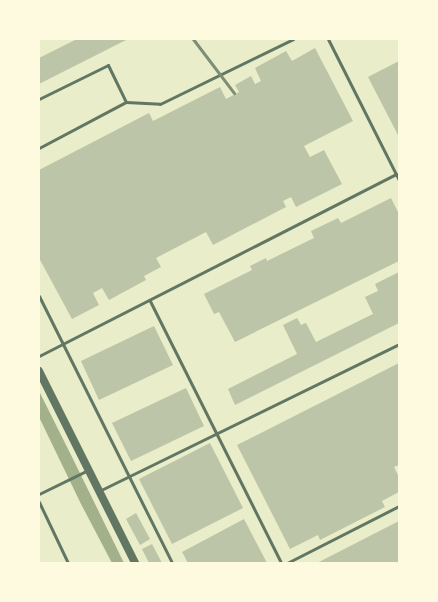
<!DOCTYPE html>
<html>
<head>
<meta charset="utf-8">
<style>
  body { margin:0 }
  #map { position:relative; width:438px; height:602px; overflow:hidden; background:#e9edc9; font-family:Raleway,sans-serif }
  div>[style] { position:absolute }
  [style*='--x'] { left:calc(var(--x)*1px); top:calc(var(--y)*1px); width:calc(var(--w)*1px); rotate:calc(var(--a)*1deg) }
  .water>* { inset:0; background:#a3b18a }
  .building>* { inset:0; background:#bcc5a7 }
  .service>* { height:3px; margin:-1.5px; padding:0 1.5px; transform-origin:1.5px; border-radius:1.5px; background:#617663 }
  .tertiary>* { height:8px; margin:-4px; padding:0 4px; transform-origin:4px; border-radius:4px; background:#617663 }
  .rail>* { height:3px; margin:-1.5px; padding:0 1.5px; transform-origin:1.5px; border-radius:1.5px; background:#7c8e77 }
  span { translate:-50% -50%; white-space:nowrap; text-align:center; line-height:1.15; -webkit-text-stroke:5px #fefae0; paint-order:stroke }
  .frame { position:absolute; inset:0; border:40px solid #fefae0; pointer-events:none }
</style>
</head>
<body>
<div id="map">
  <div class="water">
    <i style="clip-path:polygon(39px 391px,72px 457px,124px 563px,112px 563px,81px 504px,39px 417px)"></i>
  </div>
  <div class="building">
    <i style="clip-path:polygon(77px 39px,128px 39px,39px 84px,39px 58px)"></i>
    <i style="clip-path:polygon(315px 48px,353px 121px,304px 146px,310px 157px,324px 150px,342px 184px,296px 207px,291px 197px,283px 201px,286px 207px,213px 245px,206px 232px,156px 258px,161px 267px,144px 276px,146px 280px,109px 300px,102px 288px,93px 293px,99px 305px,72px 319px,39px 258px,39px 170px,149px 113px,153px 121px,220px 87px,226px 99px,239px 92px,235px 85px,251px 76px,255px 84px,261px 81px,255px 68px,286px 51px,292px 61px)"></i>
    <i style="clip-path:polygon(399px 61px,399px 137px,368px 77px)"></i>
    <i style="clip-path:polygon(391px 198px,399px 214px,399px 261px,235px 342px,219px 312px,214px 314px,204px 294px,252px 270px,250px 266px,266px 258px,267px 261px,314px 238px,311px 231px,338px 218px,341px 223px)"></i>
    <i style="clip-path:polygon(399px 272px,399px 323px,235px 405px,228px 389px,297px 354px,283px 325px,297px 318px,301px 325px,306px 323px,316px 342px,373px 314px,365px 297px,378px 291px,375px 284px)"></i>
    <i style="clip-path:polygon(154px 326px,173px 365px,99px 400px,81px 361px)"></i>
    <i style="clip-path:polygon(399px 363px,399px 465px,394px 467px,399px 477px,399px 492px,382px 501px,385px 507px,320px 540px,318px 535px,290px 549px,237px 445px)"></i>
    <i style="clip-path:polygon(186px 388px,204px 426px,131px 461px,112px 423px)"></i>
    <i style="clip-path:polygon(210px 443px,243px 508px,172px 544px,139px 479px)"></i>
    <i style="clip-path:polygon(136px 513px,150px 539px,140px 545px,126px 519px)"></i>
    <i style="clip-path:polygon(244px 519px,267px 563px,188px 563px,182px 552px)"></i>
    <i style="clip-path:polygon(399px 521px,399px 563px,317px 563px)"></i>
    <i style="clip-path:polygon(152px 544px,162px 563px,149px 563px,142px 549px)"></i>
  </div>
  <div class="service">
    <i style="--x:328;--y:39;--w:158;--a:63.3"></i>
    <i style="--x:39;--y:99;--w:77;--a:-26.2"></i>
    <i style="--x:108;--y:65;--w:41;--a:64.1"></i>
    <i style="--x:126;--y:102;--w:34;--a:3"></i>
    <i style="--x:160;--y:104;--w:148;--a:-26"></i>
    <i style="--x:39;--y:148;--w:98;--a:-27.9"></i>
    <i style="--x:39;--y:296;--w:298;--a:63.5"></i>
    <i style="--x:150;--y:301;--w:293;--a:63.4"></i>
    <i style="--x:39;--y:356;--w:401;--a:-27"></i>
    <i style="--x:99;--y:491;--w:334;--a:-26.1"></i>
    <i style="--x:39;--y:494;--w:55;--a:-26.1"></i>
    <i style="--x:39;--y:502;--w:68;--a:64.6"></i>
    <i style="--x:287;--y:563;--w:126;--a:-27"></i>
  </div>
  <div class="tertiary">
    <i style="--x:39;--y:371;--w:215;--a:63.4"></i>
  </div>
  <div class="rail">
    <i style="--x:193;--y:39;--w:68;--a:52.8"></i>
  </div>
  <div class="frame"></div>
</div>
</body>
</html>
